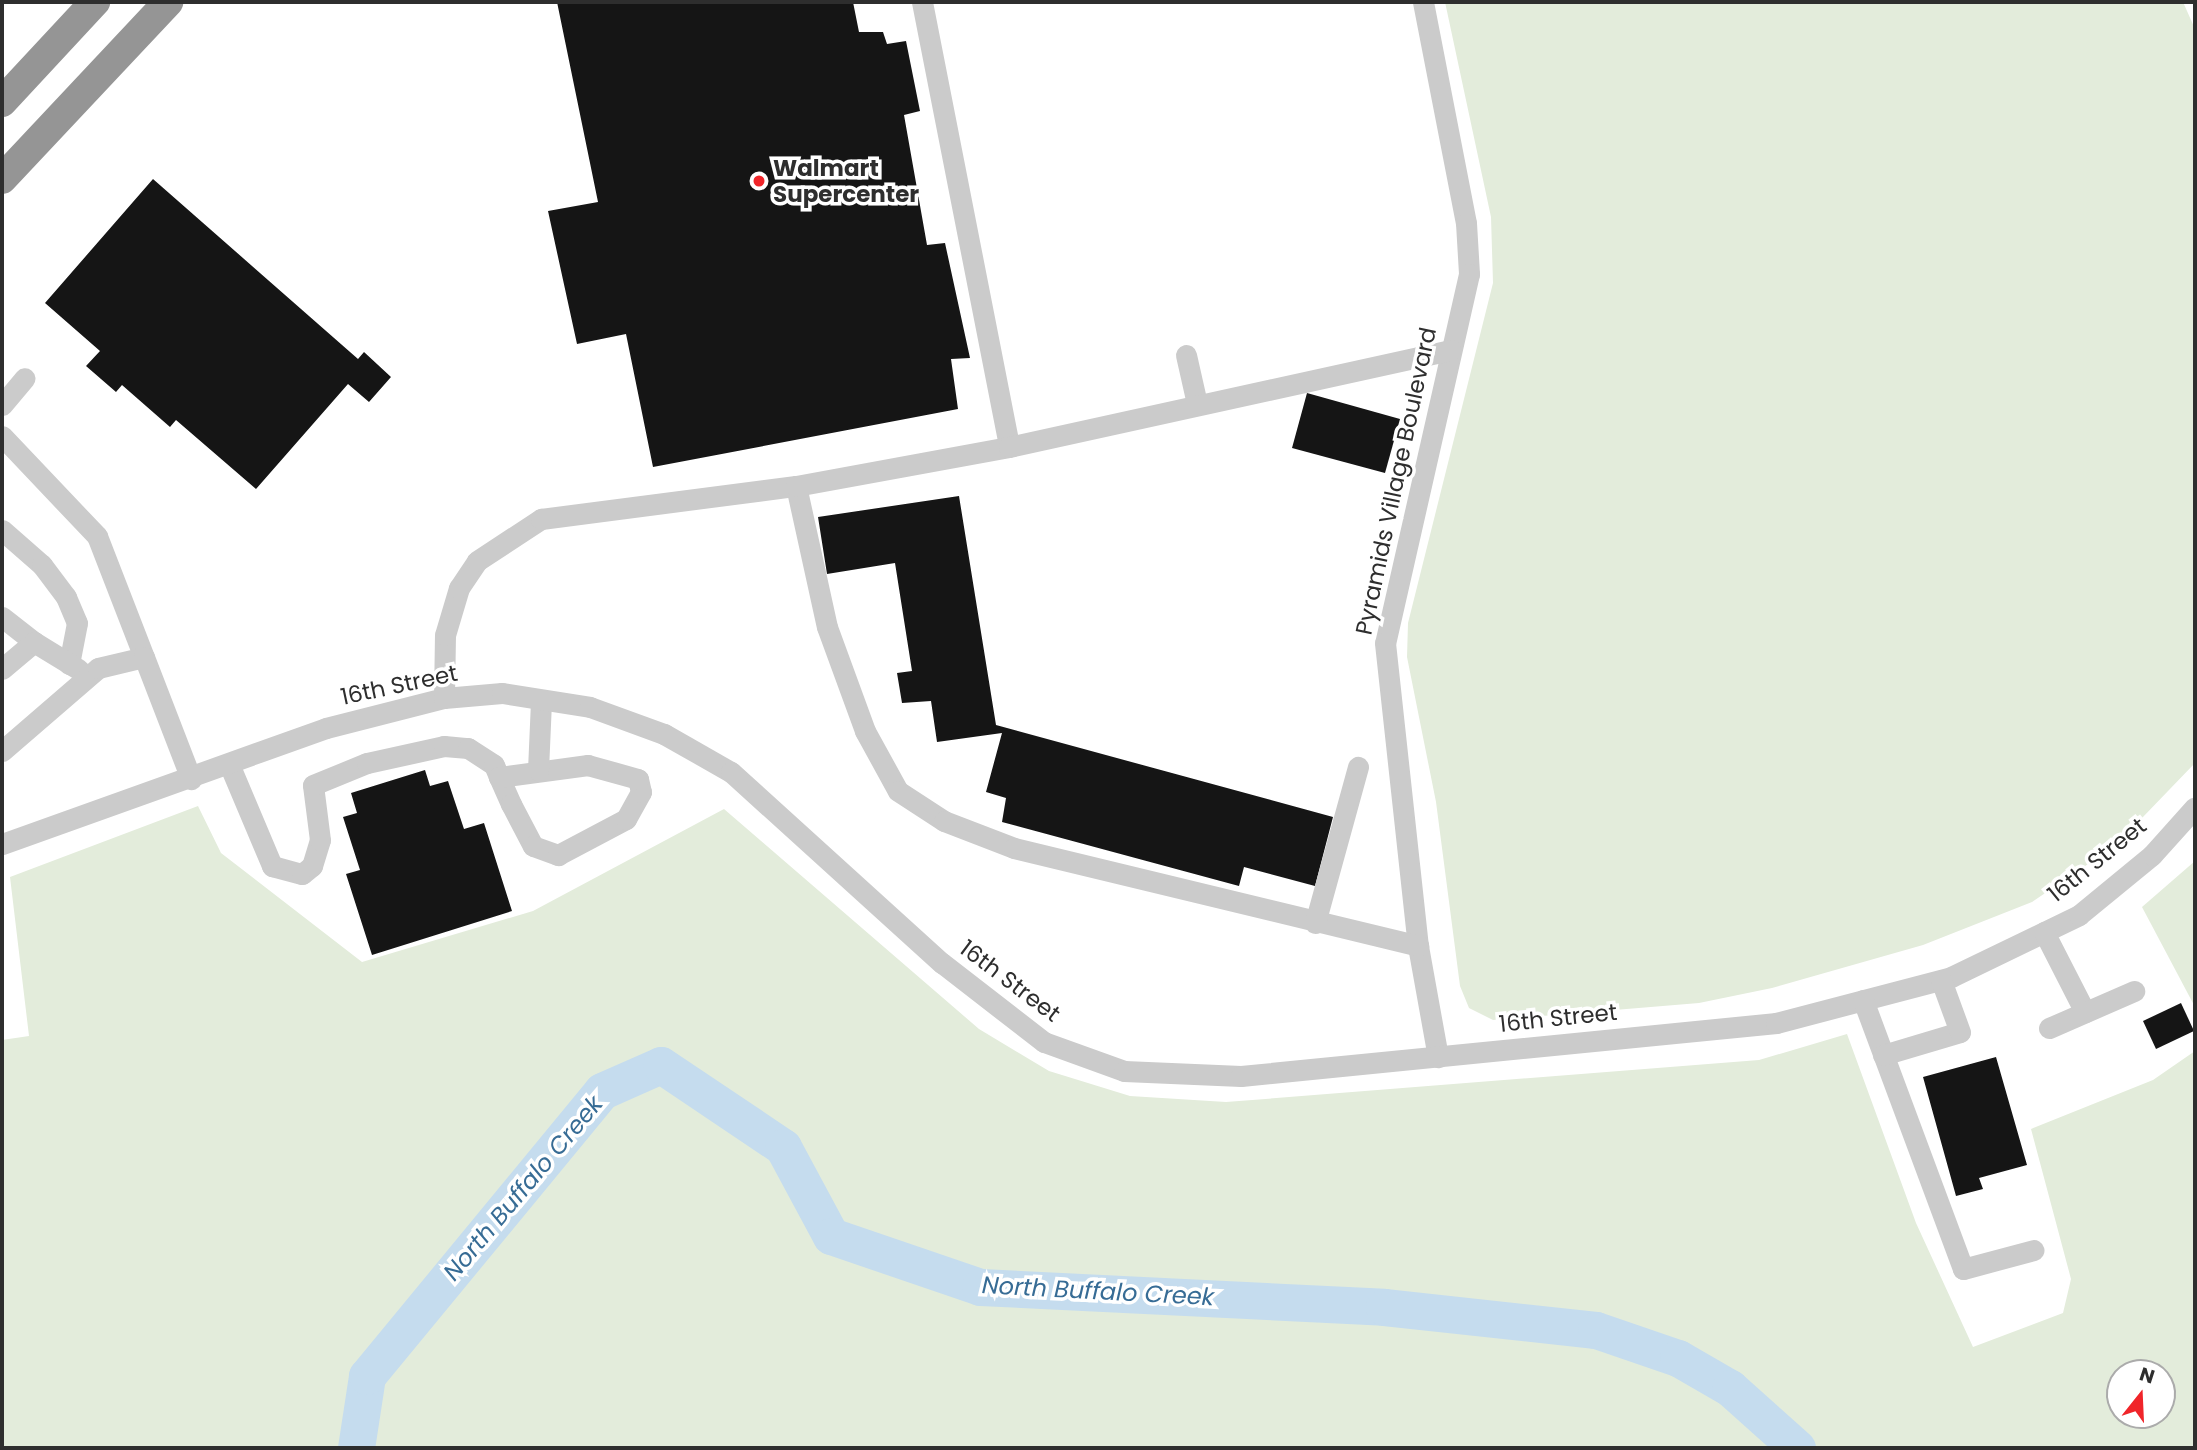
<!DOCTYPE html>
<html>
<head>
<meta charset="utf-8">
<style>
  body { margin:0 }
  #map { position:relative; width:2197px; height:1450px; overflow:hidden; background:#fff; font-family:Poppins,sans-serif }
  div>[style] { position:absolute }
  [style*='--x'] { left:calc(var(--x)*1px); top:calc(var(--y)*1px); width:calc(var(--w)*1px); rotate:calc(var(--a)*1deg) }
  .green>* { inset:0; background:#e3ecdb }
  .river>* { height:37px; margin:-18.5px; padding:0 18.5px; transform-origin:18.5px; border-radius:18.5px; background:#c5dcee }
  .building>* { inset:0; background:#151515 }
  .minor>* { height:21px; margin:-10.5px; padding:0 10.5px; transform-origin:10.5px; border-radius:10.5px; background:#cbcbcb }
  .highway>* { height:30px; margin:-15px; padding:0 15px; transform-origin:15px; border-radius:15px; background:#959595 }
  .dots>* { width:19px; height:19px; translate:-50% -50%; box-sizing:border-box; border:4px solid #fff; border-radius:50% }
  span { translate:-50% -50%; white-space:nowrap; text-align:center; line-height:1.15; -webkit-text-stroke:7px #fff; paint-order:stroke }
  .poi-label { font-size:23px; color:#2e2e2e; font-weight:700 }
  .left { translate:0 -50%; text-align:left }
  .street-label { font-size:23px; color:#2e2e2e }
  .water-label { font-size:24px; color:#376c95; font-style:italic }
  .frame { position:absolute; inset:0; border:4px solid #2e2e2e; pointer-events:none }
  .north { position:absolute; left:2106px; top:1359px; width:70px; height:70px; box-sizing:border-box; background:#fff; border:2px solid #ababab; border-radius:50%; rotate:18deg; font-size:19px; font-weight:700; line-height:28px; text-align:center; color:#2e2e2e }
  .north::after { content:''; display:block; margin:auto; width:24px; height:32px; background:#f0252a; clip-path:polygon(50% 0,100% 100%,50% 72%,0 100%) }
</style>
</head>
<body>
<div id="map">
  <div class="green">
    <i style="clip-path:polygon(1445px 2px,2183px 2px,2195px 29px,2195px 763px,2116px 845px,2032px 902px,1923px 945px,1772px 988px,1699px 1003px,1493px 1020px,1469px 1008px,1460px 986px,1436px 802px,1407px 657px,1408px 623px,1493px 283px,1491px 217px)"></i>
    <i style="clip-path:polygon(evenodd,198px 806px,221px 853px,362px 962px,533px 911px,724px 809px,979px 1029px,1049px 1071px,1130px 1096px,1226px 1102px,1759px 1060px,1847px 1034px,1916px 1223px,1973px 1347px,2063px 1313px,2071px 1279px,2031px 1129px,2153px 1080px,2195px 1051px,2195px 1448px,2px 1448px,2px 1040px,29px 1036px,10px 877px,198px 806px,2162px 1373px,2162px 1415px,2120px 1415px,2120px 1373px,2162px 1373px)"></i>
    <i style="clip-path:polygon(2195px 861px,2195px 1007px,2142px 907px)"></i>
  </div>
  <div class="river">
    <i style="--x:356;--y:1448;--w:73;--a:-81.3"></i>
    <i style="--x:367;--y:1376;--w:369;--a:-50.5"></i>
    <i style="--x:602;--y:1091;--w:64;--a:-23.8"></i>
    <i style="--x:661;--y:1065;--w:147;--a:33.9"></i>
    <i style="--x:783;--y:1147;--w:101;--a:61.7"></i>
    <i style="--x:831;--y:1236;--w:157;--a:18.9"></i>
    <i style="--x:980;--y:1287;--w:404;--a:2.8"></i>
    <i style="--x:1384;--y:1307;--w:213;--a:6.2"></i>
    <i style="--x:1596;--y:1330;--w:87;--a:18.9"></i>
    <i style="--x:1678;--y:1358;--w:60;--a:30"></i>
    <i style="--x:1730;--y:1388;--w:90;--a:41.8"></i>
  </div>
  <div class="building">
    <i style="clip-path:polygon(557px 2px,853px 2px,859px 32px,883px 32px,887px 44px,906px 41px,920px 111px,904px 115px,927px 245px,945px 243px,970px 358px,951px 359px,958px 409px,653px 467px,626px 334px,577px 344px,548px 211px,598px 202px)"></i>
    <i style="clip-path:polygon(153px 179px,358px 359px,364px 352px,391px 377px,369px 402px,348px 384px,256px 489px,176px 420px,170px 427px,122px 385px,116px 392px,86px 366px,100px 351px,45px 303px)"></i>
    <i style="clip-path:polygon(1307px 393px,1400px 419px,1385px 473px,1292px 448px)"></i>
    <i style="clip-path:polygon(959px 496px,996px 725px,1333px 817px,1315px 886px,1244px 867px,1239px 886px,1002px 822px,1006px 798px,986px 792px,1002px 733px,937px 742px,931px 701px,902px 703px,897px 673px,912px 671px,895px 563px,827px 574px,818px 517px)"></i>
    <i style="clip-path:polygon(425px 770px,430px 786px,448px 781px,464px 829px,484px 823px,512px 911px,372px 955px,346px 874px,360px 870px,343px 817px,357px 813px,351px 793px)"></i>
    <i style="clip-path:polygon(2181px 1003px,2194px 1031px,2156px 1049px,2143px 1021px)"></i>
    <i style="clip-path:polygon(1996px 1057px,2027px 1165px,1979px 1178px,1983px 1189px,1956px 1196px,1923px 1077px)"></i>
  </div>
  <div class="minor">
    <i style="--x:922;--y:2;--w:453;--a:78.9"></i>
    <i style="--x:1423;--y:2;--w:225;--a:79"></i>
    <i style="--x:1466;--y:223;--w:51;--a:86.6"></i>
    <i style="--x:1469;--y:274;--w:378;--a:102.8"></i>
    <i style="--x:1385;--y:643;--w:305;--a:83.8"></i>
    <i style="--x:1418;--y:946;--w:113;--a:79.8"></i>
    <i style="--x:1186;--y:355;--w:50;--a:77.3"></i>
    <i style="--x:2;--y:405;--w:35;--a:-50"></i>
    <i style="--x:2;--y:436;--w:138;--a:46.5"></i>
    <i style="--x:97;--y:536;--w:130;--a:68.8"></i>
    <i style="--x:796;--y:486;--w:144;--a:77.6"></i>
    <i style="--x:827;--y:627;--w:111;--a:69.9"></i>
    <i style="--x:865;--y:731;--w:68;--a:61.2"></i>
    <i style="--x:898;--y:791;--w:55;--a:33.1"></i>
    <i style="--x:944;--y:821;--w:75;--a:21.1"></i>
    <i style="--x:1014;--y:848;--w:416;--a:13.6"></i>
    <i style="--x:2;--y:530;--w:53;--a:41.2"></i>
    <i style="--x:42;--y:565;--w:40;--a:53"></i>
    <i style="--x:66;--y:597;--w:28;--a:67"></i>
    <i style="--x:77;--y:623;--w:42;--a:101"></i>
    <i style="--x:2;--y:617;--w:41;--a:38"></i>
    <i style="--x:2;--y:669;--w:42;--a:-40.2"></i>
    <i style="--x:34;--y:642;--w:52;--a:31.5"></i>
    <i style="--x:444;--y:698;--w:63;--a:-89.1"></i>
    <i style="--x:445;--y:635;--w:49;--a:-73.4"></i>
    <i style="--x:459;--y:588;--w:32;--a:-56"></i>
    <i style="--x:477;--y:561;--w:77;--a:-33.3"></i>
    <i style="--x:541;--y:519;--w:257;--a:-7.4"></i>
    <i style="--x:796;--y:486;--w:217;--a:-10.4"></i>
    <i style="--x:1009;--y:447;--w:452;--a:-12.4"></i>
    <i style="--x:2;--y:751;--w:127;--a:-40.8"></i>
    <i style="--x:98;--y:668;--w:47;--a:-13.4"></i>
    <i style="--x:144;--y:657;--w:131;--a:68.9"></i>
    <i style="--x:229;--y:764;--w:111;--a:67.1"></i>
    <i style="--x:272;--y:866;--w:31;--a:15"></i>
    <i style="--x:302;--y:874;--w:13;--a:-39"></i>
    <i style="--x:312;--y:866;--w:27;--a:-73"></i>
    <i style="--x:320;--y:840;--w:55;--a:-97.3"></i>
    <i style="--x:313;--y:785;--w:58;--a:-22.2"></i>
    <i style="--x:367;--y:763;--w:79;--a:-12.4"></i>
    <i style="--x:444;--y:746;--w:24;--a:5"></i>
    <i style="--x:468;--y:748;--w:31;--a:33"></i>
    <i style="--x:494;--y:765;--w:13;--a:67"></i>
    <i style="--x:499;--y:777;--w:30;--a:66"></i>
    <i style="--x:511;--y:804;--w:47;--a:62.4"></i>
    <i style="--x:533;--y:846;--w:27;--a:20"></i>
    <i style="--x:558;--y:855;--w:77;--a:-27.9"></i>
    <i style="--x:626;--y:819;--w:31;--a:-61"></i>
    <i style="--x:641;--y:792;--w:13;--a:-103"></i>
    <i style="--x:638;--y:779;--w:52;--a:-164.4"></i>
    <i style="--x:588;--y:765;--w:90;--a:172.3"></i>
    <i style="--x:538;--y:770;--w:70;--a:-87.5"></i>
    <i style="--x:2;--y:844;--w:344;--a:-19.7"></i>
    <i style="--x:326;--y:728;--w:122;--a:-14.3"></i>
    <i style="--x:444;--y:698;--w:58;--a:-4.9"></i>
    <i style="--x:502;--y:693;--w:89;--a:9"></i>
    <i style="--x:590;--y:707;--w:79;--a:20"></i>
    <i style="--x:664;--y:734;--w:77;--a:29.6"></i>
    <i style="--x:731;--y:772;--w:285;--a:42.2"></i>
    <i style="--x:942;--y:963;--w:129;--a:37.8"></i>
    <i style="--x:1044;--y:1042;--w:85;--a:19.9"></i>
    <i style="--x:1124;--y:1071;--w:117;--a:2.4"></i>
    <i style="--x:1241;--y:1076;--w:538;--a:-5.66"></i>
    <i style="--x:1776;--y:1023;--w:181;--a:-14.7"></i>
    <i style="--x:1951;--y:977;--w:142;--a:-25.8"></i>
    <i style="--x:2079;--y:915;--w:94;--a:-39.4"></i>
    <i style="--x:2152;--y:855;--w:64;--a:-48.1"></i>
    <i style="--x:1315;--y:923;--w:162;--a:-74.6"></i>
    <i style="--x:2044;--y:932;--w:90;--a:62.9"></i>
    <i style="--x:1863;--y:1000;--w:287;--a:69.6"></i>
    <i style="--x:1963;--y:1269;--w:73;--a:-15"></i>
    <i style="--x:2049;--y:1028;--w:93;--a:-23.5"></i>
    <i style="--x:1883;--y:1055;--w:80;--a:-16.6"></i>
    <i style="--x:1960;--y:1032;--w:55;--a:-110.1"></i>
  </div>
  <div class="highway">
    <i style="--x:2;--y:102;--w:137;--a:-47.1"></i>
    <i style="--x:2;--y:179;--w:243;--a:-46.8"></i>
  </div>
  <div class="dots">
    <i style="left:759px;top:181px;background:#f0252a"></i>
  </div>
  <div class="poi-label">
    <span class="left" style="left:773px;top:181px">Walmart<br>Supercenter</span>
  </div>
  <div class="street-label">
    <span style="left:1396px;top:481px;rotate:-78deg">Pyramids Village Boulevard</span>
    <span style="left:399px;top:685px;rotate:-12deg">16th Street</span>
    <span style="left:2097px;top:860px;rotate:-39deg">16th Street</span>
    <span style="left:1010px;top:981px;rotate:37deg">16th Street</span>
    <span style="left:1558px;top:1018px;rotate:-6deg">16th Street</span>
  </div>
  <div class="water-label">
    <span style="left:523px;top:1188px;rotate:-50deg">North Buffalo Creek</span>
    <span style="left:1098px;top:1291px;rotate:3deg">North Buffalo Creek</span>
  </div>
  <div class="frame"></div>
  <div class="north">N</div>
</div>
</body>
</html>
